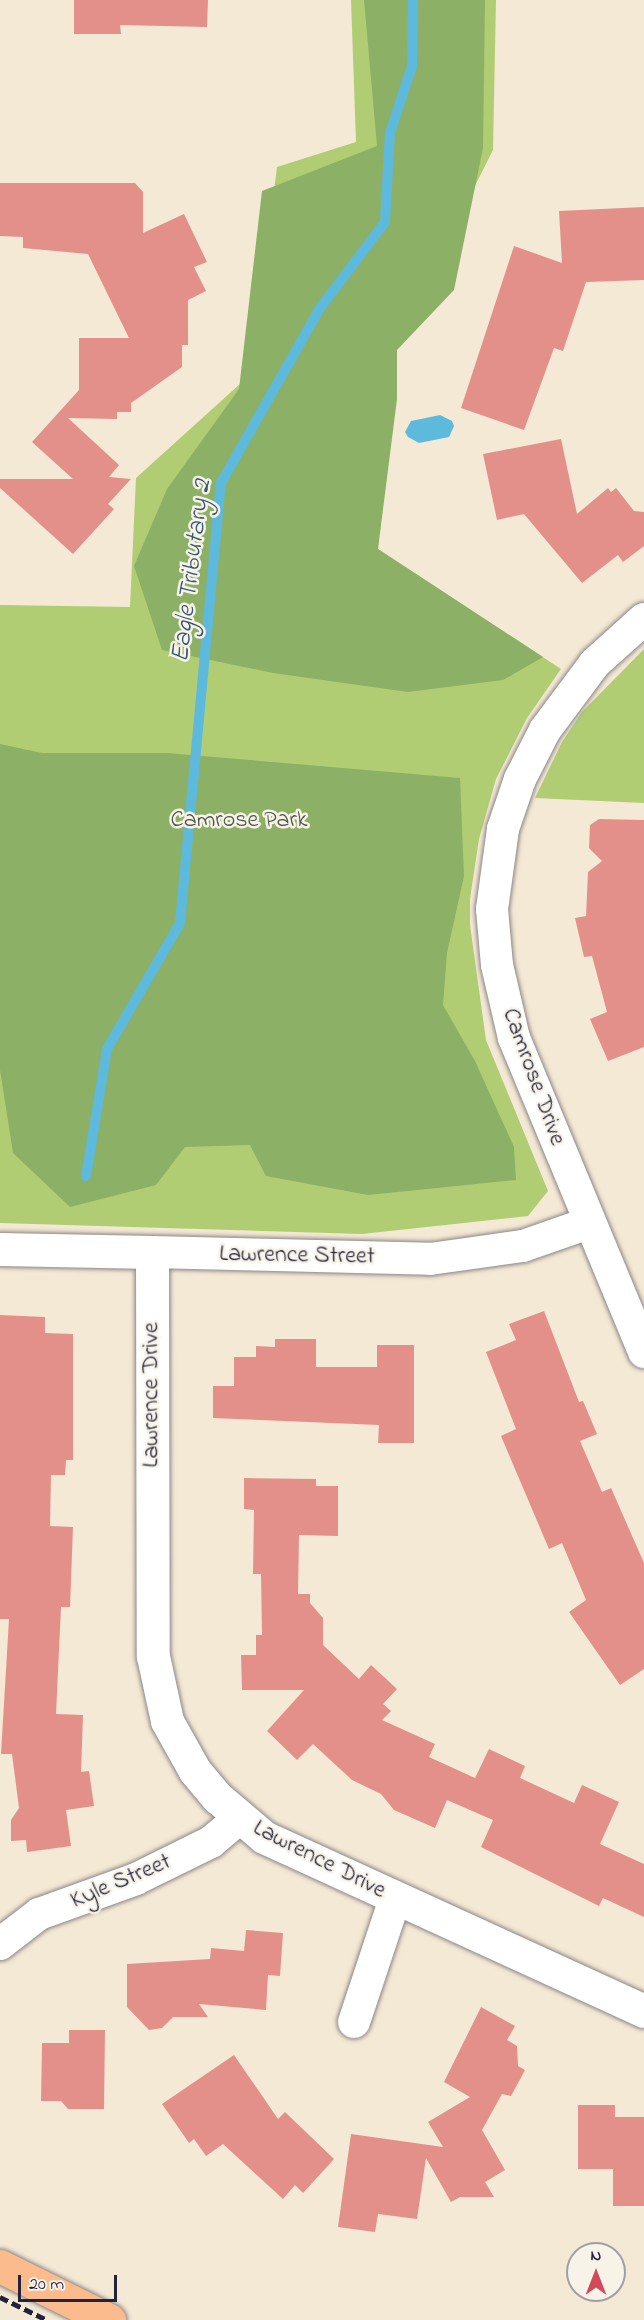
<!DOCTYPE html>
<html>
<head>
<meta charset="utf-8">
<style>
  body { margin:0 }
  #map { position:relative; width:644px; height:2320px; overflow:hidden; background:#f4e9d4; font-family:"Indie Flower",sans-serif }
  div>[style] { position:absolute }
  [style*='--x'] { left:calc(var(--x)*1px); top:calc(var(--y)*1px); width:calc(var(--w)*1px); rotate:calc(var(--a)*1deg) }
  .green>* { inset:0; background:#b1cd73 }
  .forest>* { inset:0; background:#8cb065 }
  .water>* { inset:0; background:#5ebadc }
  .stream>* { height:10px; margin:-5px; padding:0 5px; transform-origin:5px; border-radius:5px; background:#5ebadc }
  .building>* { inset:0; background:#e3908b }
  .roads { filter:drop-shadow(0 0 2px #8b8688) drop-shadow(0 0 2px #8b8688) }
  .minor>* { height:32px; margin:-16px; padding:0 16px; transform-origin:16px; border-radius:16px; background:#fff }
  .tertiary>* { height:33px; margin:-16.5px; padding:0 16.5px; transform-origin:16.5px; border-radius:16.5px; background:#fff }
  .primary>* { height:33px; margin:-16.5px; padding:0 16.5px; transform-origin:16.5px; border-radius:16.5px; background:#fbbb8d }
  .rail>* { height:4.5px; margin-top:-2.25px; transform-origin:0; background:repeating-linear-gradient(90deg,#22223b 0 9px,transparent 0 13.5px) }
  span { translate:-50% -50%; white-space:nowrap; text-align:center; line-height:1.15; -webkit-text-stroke:5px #f7f3e8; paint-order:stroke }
  .park-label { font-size:24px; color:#4d554c }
  .street-label { font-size:24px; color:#22223b }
  .water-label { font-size:26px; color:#375773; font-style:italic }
  .north { position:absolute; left:566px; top:2242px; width:60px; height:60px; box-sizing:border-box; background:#f7f3e8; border:2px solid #a29fa3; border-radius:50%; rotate:0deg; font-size:16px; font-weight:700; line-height:24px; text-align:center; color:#22223b }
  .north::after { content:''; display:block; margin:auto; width:21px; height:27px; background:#d1495b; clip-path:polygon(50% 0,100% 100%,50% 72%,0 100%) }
  .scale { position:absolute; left:18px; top:2275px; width:99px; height:27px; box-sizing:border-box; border:3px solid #22223b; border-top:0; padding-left:8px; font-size:18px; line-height:21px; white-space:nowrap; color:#22223b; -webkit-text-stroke:4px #f7f3e8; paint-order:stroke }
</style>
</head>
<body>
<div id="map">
  <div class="green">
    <i style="clip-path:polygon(351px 0,496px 0,493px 150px,394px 347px,378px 549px,561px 669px,527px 718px,496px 779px,479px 839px,470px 899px,470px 925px,486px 1040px,548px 1191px,528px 1216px,362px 1234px,0 1223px,0 605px,130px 607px,136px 478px,251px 374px,277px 167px,356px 142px)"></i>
    <i style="clip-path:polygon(644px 649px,644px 803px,535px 798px,562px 742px,582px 712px)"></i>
  </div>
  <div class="forest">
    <i style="clip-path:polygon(364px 0,485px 0,483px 148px,454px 290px,397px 350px,397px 399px,378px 549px,543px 657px,503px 680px,408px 692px,273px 673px,162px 650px,134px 566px,167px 489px,239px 389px,262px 191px,377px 146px)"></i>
    <i style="clip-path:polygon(0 744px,42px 753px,167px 753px,460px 778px,464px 876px,447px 953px,443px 1005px,475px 1061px,514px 1147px,516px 1180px,368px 1195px,266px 1176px,250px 1145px,185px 1147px,156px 1185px,70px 1207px,13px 1153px,0 1070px)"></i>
  </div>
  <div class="water">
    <i style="clip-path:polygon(440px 415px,452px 421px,454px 426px,449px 437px,419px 443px,408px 437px,405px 432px,411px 421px)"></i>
  </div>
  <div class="stream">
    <i style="--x:86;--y:1176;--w:129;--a:-80.6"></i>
    <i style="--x:107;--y:1049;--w:146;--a:-59.9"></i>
    <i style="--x:180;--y:923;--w:442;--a:-84.7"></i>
    <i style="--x:221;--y:483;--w:201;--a:-60.5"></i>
    <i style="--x:320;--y:308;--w:108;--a:-52.9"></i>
    <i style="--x:385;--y:222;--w:89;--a:-86.8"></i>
    <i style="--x:390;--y:133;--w:71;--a:-71.8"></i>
    <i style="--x:412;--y:66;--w:66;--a:-89.1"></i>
  </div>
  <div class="building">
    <i style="clip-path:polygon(74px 0,208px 0,207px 27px,120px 25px,121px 34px,74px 34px)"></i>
    <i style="clip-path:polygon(0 183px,135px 183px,143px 192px,143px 233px,184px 214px,207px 262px,194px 267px,206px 291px,188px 300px,188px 345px,182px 345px,182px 367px,131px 403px,131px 412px,117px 412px,117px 419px,68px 418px,119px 465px,109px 477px,131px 479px,108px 504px,114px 509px,73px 554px,0 488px,0 479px,73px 479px,32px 442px,79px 390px,79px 338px,129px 338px,88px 254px,23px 248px,23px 237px,0 236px)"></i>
    <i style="clip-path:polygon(644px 207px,644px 280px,586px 282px,563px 351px,554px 348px,524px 430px,461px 408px,514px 246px,562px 263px,559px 211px)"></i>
    <i style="clip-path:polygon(561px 439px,577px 514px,608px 488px,611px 492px,616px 488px,634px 511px,644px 512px,644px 546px,623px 562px,618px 555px,582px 583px,524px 514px,497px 520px,483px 454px)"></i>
    <i style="clip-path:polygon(599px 819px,644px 820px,644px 1047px,608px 1061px,590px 1019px,607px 1012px,592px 956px,584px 957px,575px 918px,586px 916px,588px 872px,602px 861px,589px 848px,590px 825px)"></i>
    <i style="clip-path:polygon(544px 1311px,579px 1402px,583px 1401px,597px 1434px,580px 1441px,602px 1492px,611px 1488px,644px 1563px,644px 1669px,620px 1685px,569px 1612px,586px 1600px,562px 1543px,549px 1549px,501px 1436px,516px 1429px,486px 1352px,516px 1340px,509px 1324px)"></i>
    <i style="clip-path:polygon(0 1315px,45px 1317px,45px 1333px,73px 1334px,73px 1460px,66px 1460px,65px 1475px,51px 1475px,50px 1526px,73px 1527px,70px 1607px,61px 1607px,56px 1714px,83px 1715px,81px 1772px,89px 1771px,94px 1806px,66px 1810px,71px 1846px,27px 1852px,26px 1840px,11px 1841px,11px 1820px,19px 1808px,12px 1754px,1px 1754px,9px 1619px,0 1619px)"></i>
    <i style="clip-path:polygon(275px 1339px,316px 1339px,316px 1367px,377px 1367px,377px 1345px,414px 1345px,414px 1443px,378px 1443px,379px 1425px,213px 1418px,213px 1386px,234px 1386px,234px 1357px,256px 1357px,256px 1346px,275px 1347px)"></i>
    <i style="clip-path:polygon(244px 1478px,316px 1479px,316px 1486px,338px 1486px,338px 1536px,299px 1535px,298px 1594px,310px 1594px,310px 1603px,323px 1618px,323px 1645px,359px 1679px,371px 1665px,397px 1689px,383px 1704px,391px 1711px,382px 1720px,435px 1744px,429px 1757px,475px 1778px,489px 1749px,525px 1766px,520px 1778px,574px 1803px,582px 1785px,619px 1802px,600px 1844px,644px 1864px,644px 1917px,603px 1898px,599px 1906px,481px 1847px,493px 1820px,447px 1800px,435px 1828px,394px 1810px,381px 1794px,352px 1780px,313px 1744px,297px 1760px,267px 1731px,304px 1690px,242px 1690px,241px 1655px,256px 1655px,256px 1635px,262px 1635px,261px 1574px,253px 1574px,254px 1510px,244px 1509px)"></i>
    <i style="clip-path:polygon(246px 1930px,283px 1933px,280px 1976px,268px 1975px,266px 2010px,199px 2004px,208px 2017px,173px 2017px,162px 2028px,149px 2030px,127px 2007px,127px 1964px,210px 1959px,211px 1948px,244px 1951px)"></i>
    <i style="clip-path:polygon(481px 2007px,515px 2026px,507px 2040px,517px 2046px,518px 2066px,525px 2070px,511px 2096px,502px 2094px,482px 2130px,505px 2170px,485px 2182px,494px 2197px,460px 2197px,451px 2202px,426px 2158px,417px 2219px,378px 2214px,375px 2232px,338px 2227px,351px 2134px,443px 2147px,428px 2122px,470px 2097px,444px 2082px)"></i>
    <i style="clip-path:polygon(69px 2030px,105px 2030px,104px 2109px,68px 2109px,61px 2101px,41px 2101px,42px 2043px,69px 2043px)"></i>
    <i style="clip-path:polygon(234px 2055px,278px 2119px,285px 2112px,334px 2159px,303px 2193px,295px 2185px,283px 2199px,223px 2144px,206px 2156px,194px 2139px,189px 2143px,162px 2104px)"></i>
    <i style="clip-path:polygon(578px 2105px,615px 2105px,615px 2117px,644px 2117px,644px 2206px,613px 2206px,613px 2169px,578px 2169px)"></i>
  </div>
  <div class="roads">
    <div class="minor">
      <i style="--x:644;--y:619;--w:66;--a:138.1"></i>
      <i style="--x:595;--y:663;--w:84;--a:126.7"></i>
      <i style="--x:545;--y:730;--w:55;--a:117"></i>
      <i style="--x:520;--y:779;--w:53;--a:108.8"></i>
      <i style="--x:503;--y:829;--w:81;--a:97.8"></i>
      <i style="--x:492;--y:909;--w:56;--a:84.9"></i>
      <i style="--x:497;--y:965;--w:75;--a:76.9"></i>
      <i style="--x:514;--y:1038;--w:340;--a:67.5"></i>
      <i style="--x:152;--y:1252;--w:278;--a:1.4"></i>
      <i style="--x:430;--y:1259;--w:94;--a:-8"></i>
      <i style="--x:523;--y:1246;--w:70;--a:-19.2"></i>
      <i style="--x:0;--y:1944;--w:49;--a:-37.6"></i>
      <i style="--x:39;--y:1914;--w:103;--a:-19.8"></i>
      <i style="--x:136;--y:1879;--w:84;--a:-26.3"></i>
      <i style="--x:211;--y:1842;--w:38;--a:-40"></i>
      <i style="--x:354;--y:2022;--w:130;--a:-71.6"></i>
    </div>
    <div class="tertiary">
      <i style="--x:0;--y:1249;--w:152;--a:1.1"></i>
      <i style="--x:152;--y:1252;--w:404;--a:89.9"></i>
      <i style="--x:153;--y:1656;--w:66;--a:77.8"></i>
      <i style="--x:167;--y:1721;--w:57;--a:60.8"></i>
      <i style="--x:195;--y:1771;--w:35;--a:50"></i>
      <i style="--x:218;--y:1798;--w:60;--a:40.3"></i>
      <i style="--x:264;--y:1837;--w:418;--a:24.6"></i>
    </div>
    <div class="primary">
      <i style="--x:0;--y:2266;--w:122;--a:26.4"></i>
    </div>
  </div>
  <div class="rail">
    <i style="--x:0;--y:2297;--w:52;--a:26.1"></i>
  </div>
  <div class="park-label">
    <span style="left:239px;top:821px">Camrose Park</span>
  </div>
  <div class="street-label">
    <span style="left:533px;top:1077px;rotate:70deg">Camrose Drive</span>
    <span style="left:297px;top:1256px;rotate:1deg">Lawrence Street</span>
    <span style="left:152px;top:1395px;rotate:-90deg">Lawrence Drive</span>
    <span style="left:319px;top:1860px;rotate:27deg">Lawrence Drive</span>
    <span style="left:121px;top:1882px;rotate:-23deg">Kyle Street</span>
  </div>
  <div class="water-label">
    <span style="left:193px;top:571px;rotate:-83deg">Eagle Tributary 2</span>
  </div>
  <div class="north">N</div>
  <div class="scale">20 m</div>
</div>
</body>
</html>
